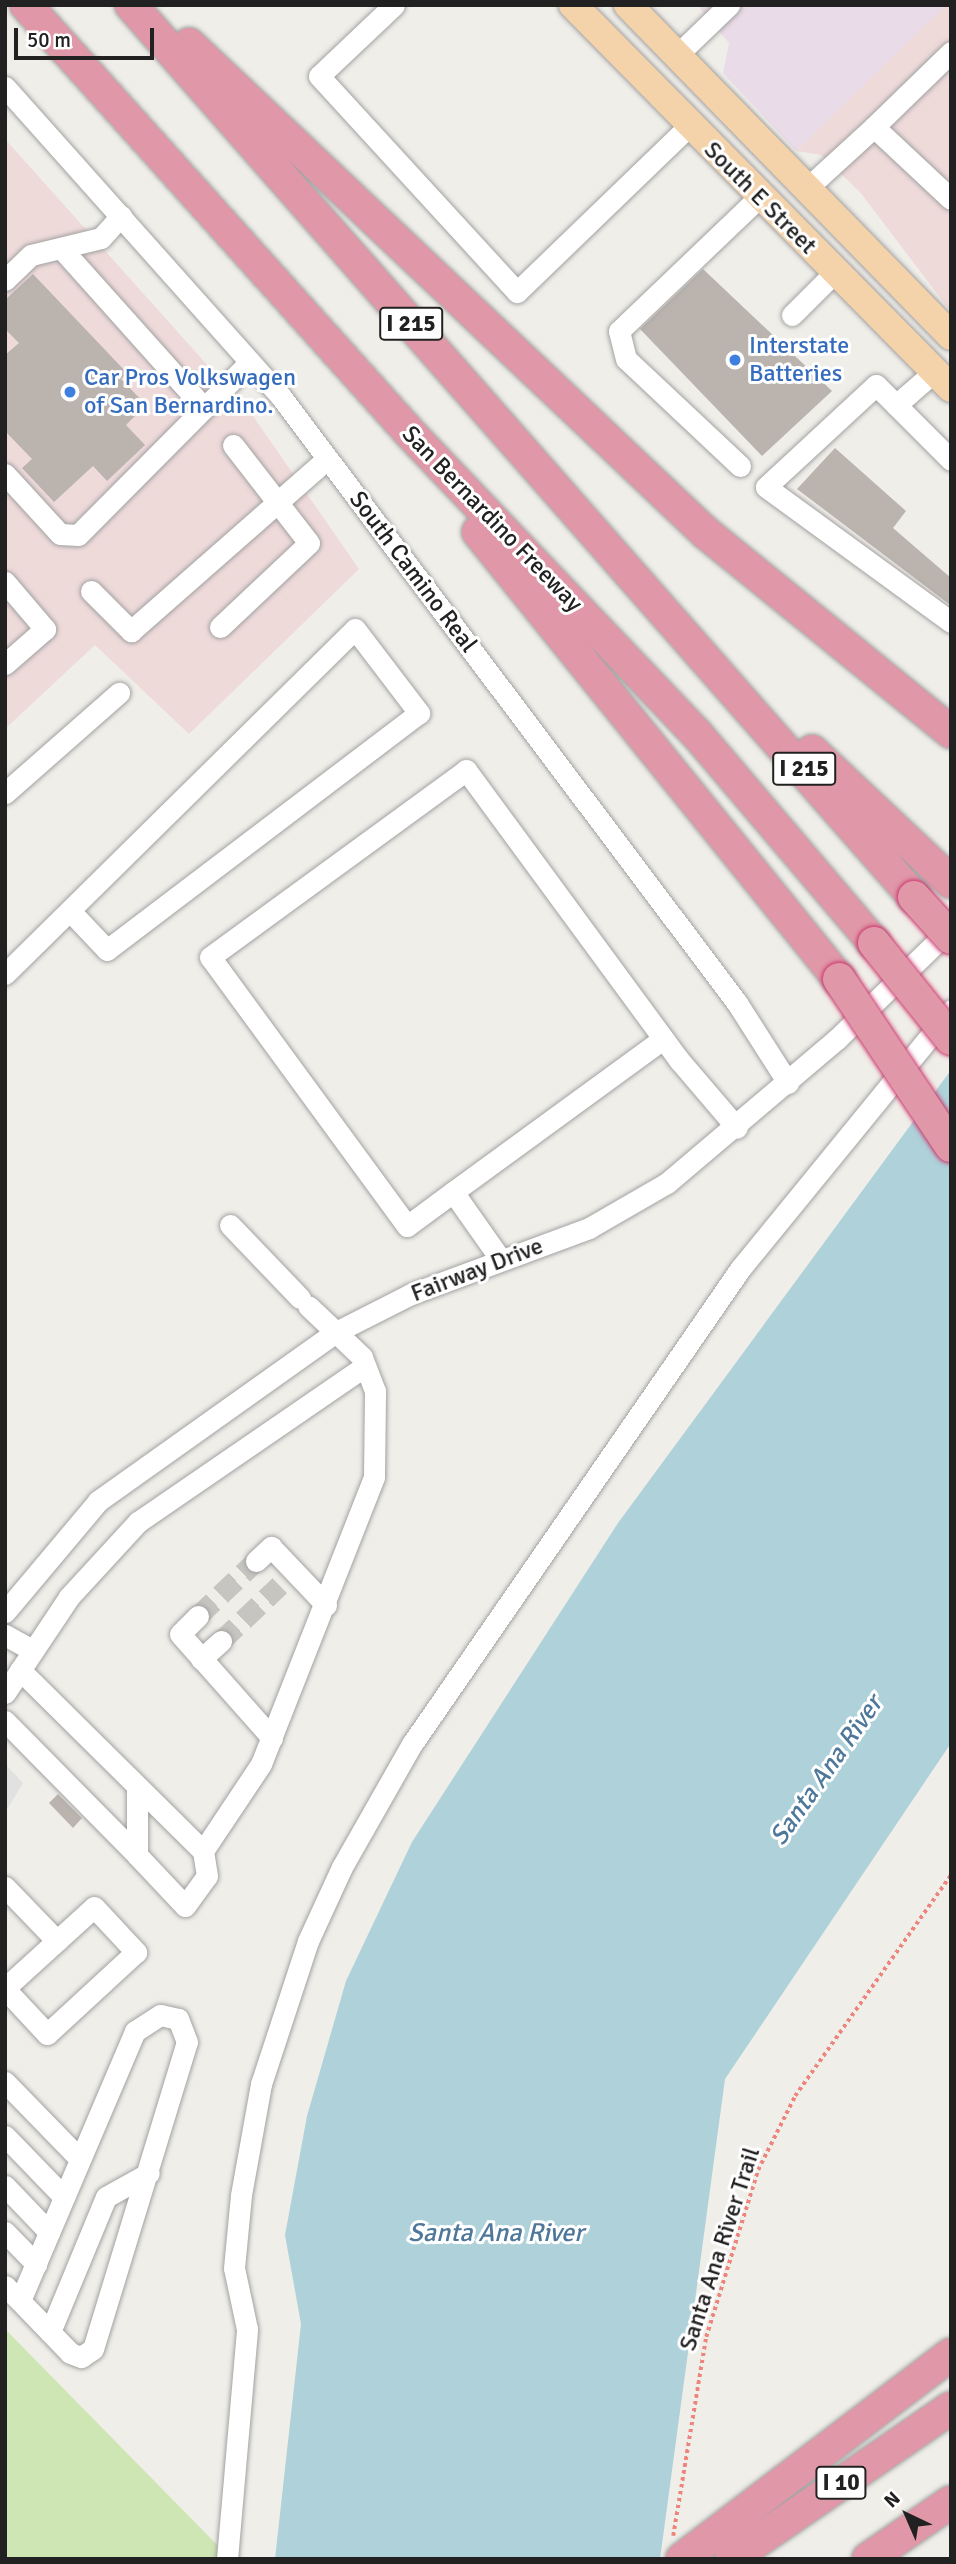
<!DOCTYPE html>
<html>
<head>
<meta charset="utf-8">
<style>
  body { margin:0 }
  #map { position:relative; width:956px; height:2564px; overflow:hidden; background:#f0eee9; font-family:Signika,sans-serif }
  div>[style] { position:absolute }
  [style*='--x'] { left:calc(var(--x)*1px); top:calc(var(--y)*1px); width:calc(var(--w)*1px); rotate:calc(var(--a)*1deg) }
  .commercial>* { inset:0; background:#efdada }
  .industrial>* { inset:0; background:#e9dbe7 }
  .grass>* { inset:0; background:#cee5b4 }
  .parking>* { inset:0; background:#e1e1e1 }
  .water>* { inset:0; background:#aed1da }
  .building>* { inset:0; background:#bab3ae }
  .minor-tunnel>* { height:21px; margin-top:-10.5px; transform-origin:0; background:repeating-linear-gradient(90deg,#c7c5c1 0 21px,transparent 0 31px) }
  .path>* { height:3.5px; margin-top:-1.75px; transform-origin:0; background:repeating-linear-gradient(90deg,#ed857d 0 3.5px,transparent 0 7px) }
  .roads { filter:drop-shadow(0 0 2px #a2a2a2) drop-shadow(0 0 2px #a2a2a2) }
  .minor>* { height:21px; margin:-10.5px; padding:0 10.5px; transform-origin:10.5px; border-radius:10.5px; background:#fff }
  .major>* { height:28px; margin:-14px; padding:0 14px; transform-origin:14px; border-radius:14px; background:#f4d2aa }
  .highway>* { height:32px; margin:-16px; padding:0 16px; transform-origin:16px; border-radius:16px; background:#e098a8 }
  .bridges { filter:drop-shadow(0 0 2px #cb396f) drop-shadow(0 0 2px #cb396f) }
  .highway-bridge>* { height:32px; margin:-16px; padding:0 16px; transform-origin:16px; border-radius:16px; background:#e098a8 }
  .dots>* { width:19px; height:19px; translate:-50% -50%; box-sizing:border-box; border:4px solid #fff; border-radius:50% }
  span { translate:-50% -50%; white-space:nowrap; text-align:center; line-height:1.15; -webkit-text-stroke:6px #fff; paint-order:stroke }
  .shield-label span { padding:2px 5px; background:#fff; border:2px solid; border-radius:5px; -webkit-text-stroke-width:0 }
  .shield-label { font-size:23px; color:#212121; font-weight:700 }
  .street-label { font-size:24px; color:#212121 }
  .shop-label { font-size:24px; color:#366cbe }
  .left { translate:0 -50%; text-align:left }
  .water-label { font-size:26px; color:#4e779a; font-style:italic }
  .frame { position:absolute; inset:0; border:7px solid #212121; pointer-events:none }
  .north { position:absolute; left:872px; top:2480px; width:70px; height:70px; -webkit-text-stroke:5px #fff; paint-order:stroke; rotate:316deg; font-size:19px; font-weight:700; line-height:28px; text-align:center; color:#212121 }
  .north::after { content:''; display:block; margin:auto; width:24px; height:32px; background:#212121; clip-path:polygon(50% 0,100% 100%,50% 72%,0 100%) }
  .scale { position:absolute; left:14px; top:28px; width:140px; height:32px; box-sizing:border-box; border:4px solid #212121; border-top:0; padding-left:9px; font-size:21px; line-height:24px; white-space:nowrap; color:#212121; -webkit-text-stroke:5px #fff; paint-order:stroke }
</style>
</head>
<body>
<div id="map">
  <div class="commercial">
    <i style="clip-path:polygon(944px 5px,951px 5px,951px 312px,860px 192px,821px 155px,796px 151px)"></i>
    <i style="clip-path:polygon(5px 139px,253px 416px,359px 569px,189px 734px,95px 645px,5px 729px)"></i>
  </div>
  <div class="industrial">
    <i style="clip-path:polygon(697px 5px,946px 5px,796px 151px,723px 73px,729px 43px)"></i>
  </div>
  <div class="grass">
    <i style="clip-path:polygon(5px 2329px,231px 2559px,5px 2559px)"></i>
  </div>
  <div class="parking">
    <i style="clip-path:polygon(5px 1764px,23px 1783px,5px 1813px)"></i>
  </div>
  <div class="water">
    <i style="clip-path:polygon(951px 1070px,951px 1743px,725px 2079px,660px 2559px,275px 2559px,301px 2324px,285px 2235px,307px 2116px,346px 1981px,412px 1842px,618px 1523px)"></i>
  </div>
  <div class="building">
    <i style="clip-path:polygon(703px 269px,832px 391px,762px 456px,640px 329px)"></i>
    <i style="clip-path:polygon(33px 274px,127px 373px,121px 379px,146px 405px,126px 425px,145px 445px,107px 481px,93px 466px,54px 502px,22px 468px,32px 459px,5px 431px,5px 355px,19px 343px,5px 329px,5px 300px)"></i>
    <i style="clip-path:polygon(835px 448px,906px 511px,893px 528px,951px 578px,949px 604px,797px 489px)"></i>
    <i style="clip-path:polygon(58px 1794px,82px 1818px,73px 1828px,49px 1803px)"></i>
  </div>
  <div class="minor-tunnel">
    <i style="--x:198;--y:1616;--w:80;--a:-43.5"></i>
    <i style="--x:221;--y:1641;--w:81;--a:-43.5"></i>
  </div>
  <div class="path">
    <i style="--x:673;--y:2536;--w:202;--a:-80.6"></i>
    <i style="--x:706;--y:2337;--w:175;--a:-72.7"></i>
    <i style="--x:758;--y:2170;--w:83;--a:-63.4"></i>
    <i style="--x:795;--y:2096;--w:271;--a:-54.8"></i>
  </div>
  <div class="roads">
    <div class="minor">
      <i style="--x:394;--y:5;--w:103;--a:136.6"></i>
      <i style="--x:319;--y:76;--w:293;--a:47.5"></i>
      <i style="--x:517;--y:292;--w:239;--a:-44"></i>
      <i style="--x:951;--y:52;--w:107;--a:135.8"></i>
      <i style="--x:874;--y:127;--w:105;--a:43.1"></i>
      <i style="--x:676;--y:56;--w:74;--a:-43.9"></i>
      <i style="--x:5;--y:87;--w:416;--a:48.3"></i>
      <i style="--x:282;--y:398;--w:757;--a:53.05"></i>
      <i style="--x:737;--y:1003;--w:95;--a:57.5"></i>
      <i style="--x:805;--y:190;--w:93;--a:-42.4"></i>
      <i style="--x:61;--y:248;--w:215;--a:48.2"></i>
      <i style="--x:5;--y:280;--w:36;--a:-44"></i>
      <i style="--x:31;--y:255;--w:72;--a:-13.7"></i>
      <i style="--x:101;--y:238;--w:30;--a:-48"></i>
      <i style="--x:792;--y:315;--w:59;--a:-45"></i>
      <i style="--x:896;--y:405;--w:50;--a:-41"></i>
      <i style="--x:951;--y:460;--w:106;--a:-135"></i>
      <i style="--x:876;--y:385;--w:150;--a:137.2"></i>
      <i style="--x:766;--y:487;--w:229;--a:36.1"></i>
      <i style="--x:740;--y:466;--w:156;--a:-136.8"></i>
      <i style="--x:626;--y:359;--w:29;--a:-104"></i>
      <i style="--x:619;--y:331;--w:192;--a:-43.7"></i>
      <i style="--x:5;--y:474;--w:81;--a:47.5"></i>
      <i style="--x:60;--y:534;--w:18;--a:3"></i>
      <i style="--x:78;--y:535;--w:244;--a:-45.2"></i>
      <i style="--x:5;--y:582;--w:62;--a:49.6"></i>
      <i style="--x:45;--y:629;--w:53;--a:138.8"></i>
      <i style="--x:91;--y:591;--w:57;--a:45"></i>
      <i style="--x:131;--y:631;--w:261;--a:-41.3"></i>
      <i style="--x:220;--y:627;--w:122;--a:-43.3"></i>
      <i style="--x:309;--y:543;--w:124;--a:-127.8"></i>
      <i style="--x:5;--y:793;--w:152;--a:-41.3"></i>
      <i style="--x:5;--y:974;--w:491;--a:-44.6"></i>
      <i style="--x:355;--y:629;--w:106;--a:52.7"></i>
      <i style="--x:419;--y:713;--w:392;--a:142.8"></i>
      <i style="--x:107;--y:950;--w:54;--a:-133.5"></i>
      <i style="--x:453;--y:1192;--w:260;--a:-36.1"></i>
      <i style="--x:230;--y:1225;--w:101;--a:46.2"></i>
      <i style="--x:501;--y:1260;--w:83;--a:-125.2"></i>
      <i style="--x:453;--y:1192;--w:57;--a:143.5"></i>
      <i style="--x:407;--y:1226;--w:333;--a:-126.2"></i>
      <i style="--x:210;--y:957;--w:317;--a:-36.1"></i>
      <i style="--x:466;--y:770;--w:360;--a:53.7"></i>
      <i style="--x:679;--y:1060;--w:89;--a:49.5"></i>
      <i style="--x:256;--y:1561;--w:21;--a:-43"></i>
      <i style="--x:271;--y:1547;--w:80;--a:46.5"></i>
      <i style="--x:5;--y:1612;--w:145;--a:-50"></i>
      <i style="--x:98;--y:1501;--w:290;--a:-35.4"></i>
      <i style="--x:334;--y:1333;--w:86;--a:-26.9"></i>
      <i style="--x:411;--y:1294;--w:190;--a:-20.3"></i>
      <i style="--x:589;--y:1228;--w:90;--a:-30"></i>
      <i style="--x:667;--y:1183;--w:223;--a:-40.3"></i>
      <i style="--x:837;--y:1039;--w:159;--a:-44.2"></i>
      <i style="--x:198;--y:1616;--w:25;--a:135"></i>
      <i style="--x:180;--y:1634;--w:139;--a:48.5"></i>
      <i style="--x:5;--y:1635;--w:31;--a:29"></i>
      <i style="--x:201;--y:1659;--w:27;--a:-42"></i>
      <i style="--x:20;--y:1670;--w:257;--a:44.7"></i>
      <i style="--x:203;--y:1851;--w:105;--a:-56.3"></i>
      <i style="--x:261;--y:1764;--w:308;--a:-68.5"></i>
      <i style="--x:374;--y:1477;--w:86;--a:-89.3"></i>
      <i style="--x:375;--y:1391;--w:36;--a:-111"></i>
      <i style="--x:362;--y:1357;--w:74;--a:-136.6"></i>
      <i style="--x:5;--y:1693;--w:115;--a:-56.3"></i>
      <i style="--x:69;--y:1597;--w:102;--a:-47.4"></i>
      <i style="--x:138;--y:1522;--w:275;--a:-34.5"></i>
      <i style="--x:5;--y:1721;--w:188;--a:45.4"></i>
      <i style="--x:137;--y:1788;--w:67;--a:90"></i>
      <i style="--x:137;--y:1855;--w:70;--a:46.7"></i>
      <i style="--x:185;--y:1906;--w:37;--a:-54"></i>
      <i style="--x:207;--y:1876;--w:25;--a:-99"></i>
      <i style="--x:5;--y:1887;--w:75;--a:46.1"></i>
      <i style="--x:5;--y:1988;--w:120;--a:-42.3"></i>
      <i style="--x:94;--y:1907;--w:62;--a:47"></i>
      <i style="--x:136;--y:1952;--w:121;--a:137.3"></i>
      <i style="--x:47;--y:2034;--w:62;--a:-133"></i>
      <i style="--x:5;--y:2082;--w:107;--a:45.8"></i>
      <i style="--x:5;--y:2136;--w:85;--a:46"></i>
      <i style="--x:5;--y:2186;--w:64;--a:46.3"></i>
      <i style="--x:5;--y:2232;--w:45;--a:45.9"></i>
      <i style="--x:5;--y:2286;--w:21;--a:45"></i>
      <i style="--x:20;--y:2301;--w:43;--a:45.9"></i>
      <i style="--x:50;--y:2332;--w:29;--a:46"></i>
      <i style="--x:70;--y:2353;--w:12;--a:20"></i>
      <i style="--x:81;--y:2357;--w:14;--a:-34"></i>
      <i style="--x:93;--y:2349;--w:321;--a:-73"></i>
      <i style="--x:187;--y:2042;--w:25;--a:-111"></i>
      <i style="--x:178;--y:2019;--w:18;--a:-167"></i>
      <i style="--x:160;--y:2015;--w:30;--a:147"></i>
      <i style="--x:135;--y:2031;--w:293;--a:113.1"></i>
      <i style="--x:50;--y:2332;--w:146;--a:-67.5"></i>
      <i style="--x:106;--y:2197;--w:49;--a:-29.2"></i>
      <i style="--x:227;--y:2559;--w:231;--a:-85"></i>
      <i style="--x:247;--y:2329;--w:62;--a:-102"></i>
      <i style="--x:234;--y:2268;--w:73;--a:-84.5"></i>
      <i style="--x:241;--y:2195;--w:113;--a:-79.8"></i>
      <i style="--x:261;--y:2084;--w:151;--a:-71.8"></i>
      <i style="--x:308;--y:1941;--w:81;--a:-65.3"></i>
      <i style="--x:342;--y:1867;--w:142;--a:-60.4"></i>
      <i style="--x:412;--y:1744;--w:577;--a:-55.37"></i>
      <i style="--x:740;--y:1269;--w:334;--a:-50.8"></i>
    </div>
    <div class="major">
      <i style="--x:573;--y:5;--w:538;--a:45.38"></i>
      <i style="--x:628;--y:5;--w:462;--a:45.7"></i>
    </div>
    <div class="highway">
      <i style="--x:26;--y:5;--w:575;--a:48.1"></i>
      <i style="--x:410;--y:433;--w:414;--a:46.4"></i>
      <i style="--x:696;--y:733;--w:275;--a:49.7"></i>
      <i style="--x:131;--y:5;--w:1187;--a:48.72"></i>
      <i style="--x:189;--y:44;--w:712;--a:43.41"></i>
      <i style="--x:706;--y:533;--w:316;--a:39.1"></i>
      <i style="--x:478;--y:532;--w:575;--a:51.08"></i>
      <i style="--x:812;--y:751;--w:191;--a:43.3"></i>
      <i style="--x:682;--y:2559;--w:338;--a:-37.3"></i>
      <i style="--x:731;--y:2559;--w:267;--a:-34.5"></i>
      <i style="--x:868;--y:2559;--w:101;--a:-34.5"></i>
    </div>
  </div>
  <div class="bridges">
    <div class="highway-bridge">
      <i style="--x:914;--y:897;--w:55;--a:47.9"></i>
      <i style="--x:874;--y:943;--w:123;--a:51.3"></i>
      <i style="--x:839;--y:979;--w:201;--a:56.2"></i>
    </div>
  </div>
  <div class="dots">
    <i style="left:735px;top:360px;background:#3f7fe0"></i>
    <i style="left:70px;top:392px;background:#3f7fe0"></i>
  </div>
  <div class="shield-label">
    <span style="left:411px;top:324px">I 215</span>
    <span style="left:804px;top:769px">I 215</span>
    <span style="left:841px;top:2483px">I 10</span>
  </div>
  <div class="street-label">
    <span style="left:760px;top:198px;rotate:45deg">South E Street</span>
    <span style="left:492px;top:519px;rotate:46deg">San Bernardino Freeway</span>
    <span style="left:413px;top:572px;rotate:53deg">South Camino Real</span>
    <span style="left:477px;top:1270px;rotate:-21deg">Fairway Drive</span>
    <span style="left:720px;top:2249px;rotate:-72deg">Santa Ana River Trail</span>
  </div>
  <div class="shop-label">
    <span class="left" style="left:749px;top:360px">Interstate<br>Batteries</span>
    <span class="left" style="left:84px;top:392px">Car Pros Volkswagen<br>of San Bernardino.</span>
  </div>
  <div class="water-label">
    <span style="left:827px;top:1771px;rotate:-55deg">Santa Ana River</span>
    <span style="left:496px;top:2234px">Santa Ana River</span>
  </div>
  <div class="frame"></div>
  <div class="north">N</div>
  <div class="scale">50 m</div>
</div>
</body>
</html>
